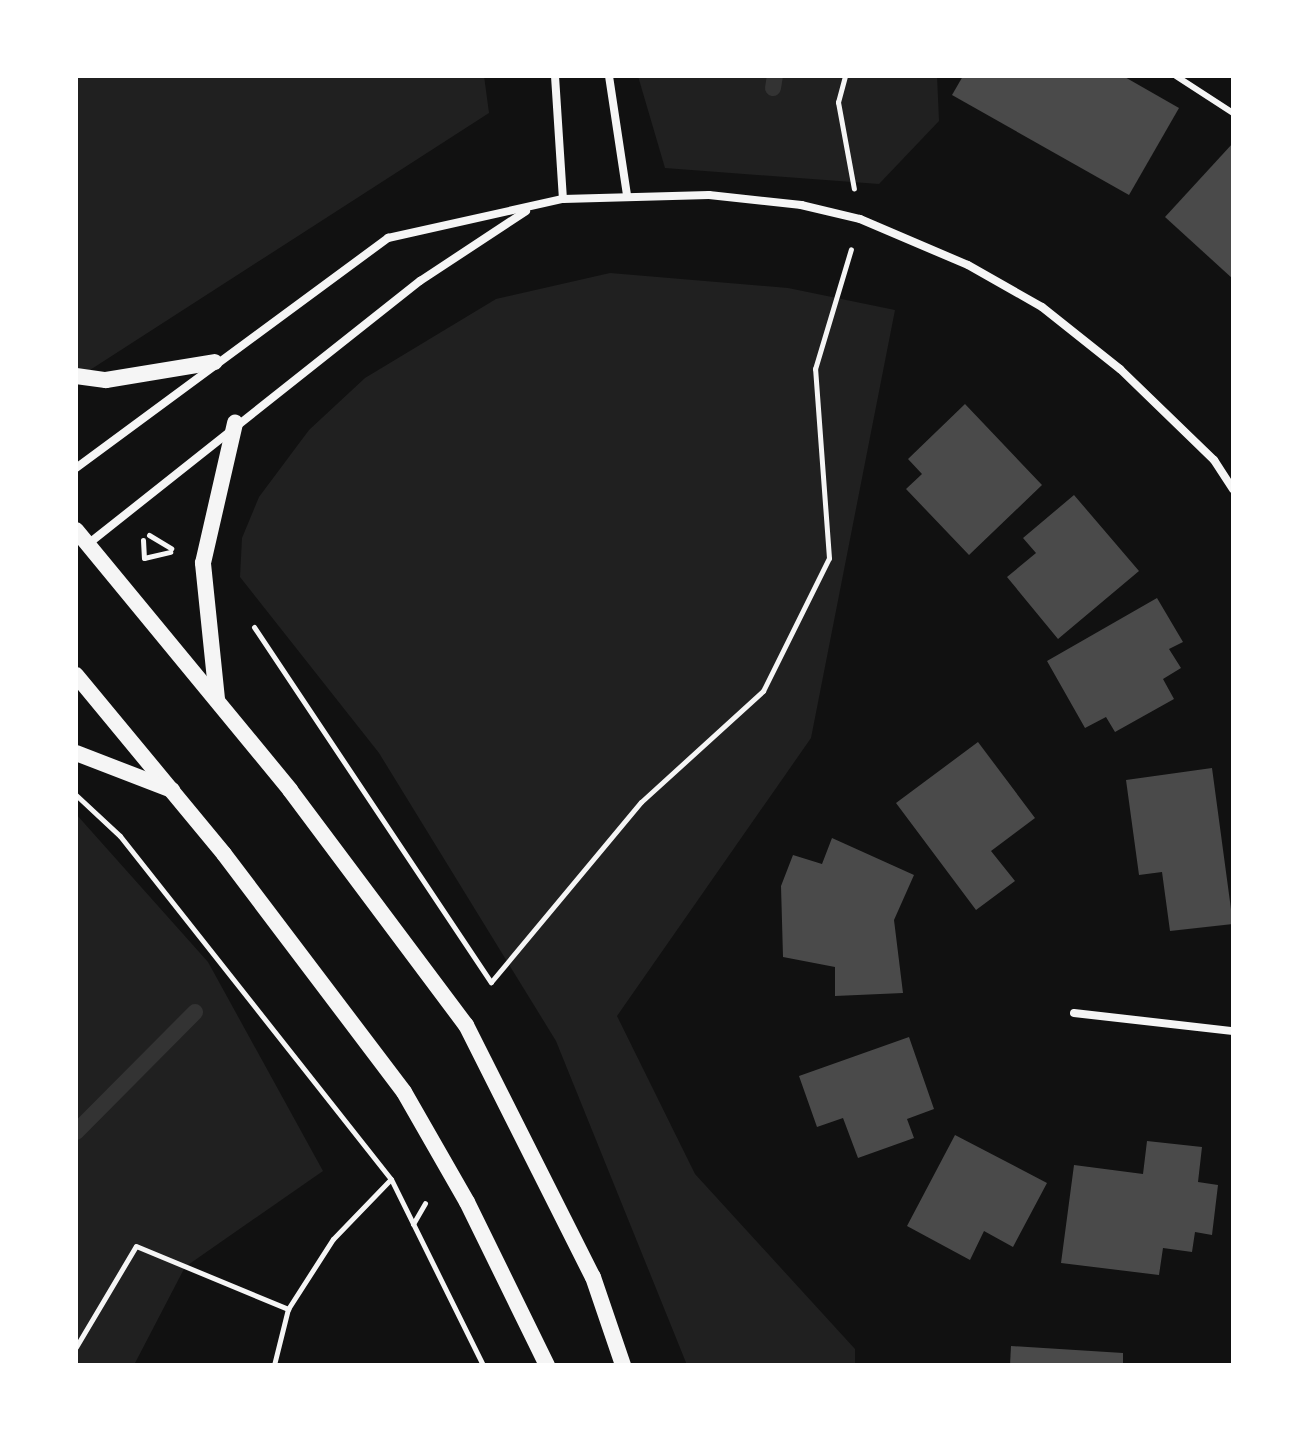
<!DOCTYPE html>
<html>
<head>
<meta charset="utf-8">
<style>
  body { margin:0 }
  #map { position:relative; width:1309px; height:1441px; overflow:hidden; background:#111; font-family:"Archivo Narrow",sans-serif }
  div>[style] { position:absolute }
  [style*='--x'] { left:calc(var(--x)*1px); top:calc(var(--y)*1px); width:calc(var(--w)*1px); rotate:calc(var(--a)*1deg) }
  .green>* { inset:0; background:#202020 }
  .stream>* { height:16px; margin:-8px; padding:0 8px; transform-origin:8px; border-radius:8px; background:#333 }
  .building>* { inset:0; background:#4a4a4a }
  .path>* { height:5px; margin:-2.5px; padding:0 2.5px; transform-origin:2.5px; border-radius:2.5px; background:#f5f5f5 }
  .service>* { height:6px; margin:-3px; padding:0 3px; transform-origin:3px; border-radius:3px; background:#f5f5f5 }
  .minor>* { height:8px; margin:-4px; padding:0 4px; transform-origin:4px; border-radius:4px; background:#f5f5f5 }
  .secondary>* { height:16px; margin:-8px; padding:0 8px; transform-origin:8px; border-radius:8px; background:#f5f5f5 }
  span { translate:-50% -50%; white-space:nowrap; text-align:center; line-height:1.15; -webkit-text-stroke:8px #fff; paint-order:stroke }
  .frame { position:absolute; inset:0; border:78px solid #fff; pointer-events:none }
</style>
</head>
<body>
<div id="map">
  <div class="green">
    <i style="clip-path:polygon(76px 76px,484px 76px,489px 113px,76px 379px)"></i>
    <i style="clip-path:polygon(638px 76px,937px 76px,939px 121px,879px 184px,665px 168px)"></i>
    <i style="clip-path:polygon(610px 273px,788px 288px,895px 310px,811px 738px,617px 1016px,695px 1174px,855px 1349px,855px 1365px,687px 1365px,556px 1041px,379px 753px,240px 577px,242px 538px,259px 497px,309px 430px,365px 378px,496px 299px)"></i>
    <i style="clip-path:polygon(76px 814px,208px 962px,323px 1171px,185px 1267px,134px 1365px,76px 1365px)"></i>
  </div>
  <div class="stream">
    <i style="--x:773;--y:88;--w:12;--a:-81"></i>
    <i style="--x:76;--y:1132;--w:169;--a:-45.2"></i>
  </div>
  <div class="building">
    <i style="clip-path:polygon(963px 76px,1123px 76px,1179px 108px,1129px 195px,952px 95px)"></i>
    <i style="clip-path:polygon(1233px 143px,1233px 279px,1165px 217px)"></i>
    <i style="clip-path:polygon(965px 404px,1042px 485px,969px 555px,906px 489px,922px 474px,908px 459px)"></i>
    <i style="clip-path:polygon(1074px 495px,1139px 571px,1058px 639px,1007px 577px,1036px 553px,1023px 538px)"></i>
    <i style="clip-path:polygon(1157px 598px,1183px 642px,1169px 649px,1181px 668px,1163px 679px,1174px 699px,1115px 732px,1106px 717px,1085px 728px,1047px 661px)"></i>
    <i style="clip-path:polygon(978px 742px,1035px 818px,991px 851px,1015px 881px,976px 910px,896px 803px)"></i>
    <i style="clip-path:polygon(1212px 768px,1233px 924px,1170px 931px,1162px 872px,1139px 875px,1126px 780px)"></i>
    <i style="clip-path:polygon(832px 838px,914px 875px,894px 920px,903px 993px,835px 996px,835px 967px,783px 957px,781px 886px,793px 855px,822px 864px)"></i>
    <i style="clip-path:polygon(909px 1037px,934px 1109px,907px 1119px,914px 1138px,858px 1158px,843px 1118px,817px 1127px,799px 1076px)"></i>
    <i style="clip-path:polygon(955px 1135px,1047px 1183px,1013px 1247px,984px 1231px,970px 1260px,907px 1226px)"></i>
    <i style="clip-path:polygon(1147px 1141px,1202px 1147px,1198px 1182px,1218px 1185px,1212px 1235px,1195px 1232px,1192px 1252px,1163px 1248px,1159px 1275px,1061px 1263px,1074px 1165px,1143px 1174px)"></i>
    <i style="clip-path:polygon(1011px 1346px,1123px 1353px,1123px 1365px,1010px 1365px)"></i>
  </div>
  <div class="path">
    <i style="--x:845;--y:76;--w:27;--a:105"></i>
    <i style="--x:838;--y:102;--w:88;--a:79.6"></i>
    <i style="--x:149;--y:535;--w:26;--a:31"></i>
    <i style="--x:143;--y:540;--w:18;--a:87"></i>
    <i style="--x:144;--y:558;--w:27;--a:-13"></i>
    <i style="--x:254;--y:627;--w:427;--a:56.3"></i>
    <i style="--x:491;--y:982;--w:234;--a:-50.2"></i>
    <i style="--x:641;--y:802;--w:165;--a:-42.3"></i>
    <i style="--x:763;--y:691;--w:148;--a:-63.6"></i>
    <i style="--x:829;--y:558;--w:190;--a:-94.2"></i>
    <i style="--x:815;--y:369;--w:125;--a:-73.3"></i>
    <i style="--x:76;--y:795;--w:60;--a:43"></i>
    <i style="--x:120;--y:836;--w:437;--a:51.7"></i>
    <i style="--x:391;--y:1179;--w:208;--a:63.7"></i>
    <i style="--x:413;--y:1224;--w:24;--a:-60"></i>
    <i style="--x:76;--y:1347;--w:117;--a:-59.3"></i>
    <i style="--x:136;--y:1246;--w:165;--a:22.5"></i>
    <i style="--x:274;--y:1365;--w:58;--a:-76"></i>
    <i style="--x:288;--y:1309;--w:83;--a:-57.3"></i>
    <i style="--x:333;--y:1239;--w:83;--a:-46"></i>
  </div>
  <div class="service">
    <i style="--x:1176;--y:76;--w:68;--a:33"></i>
  </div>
  <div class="minor">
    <i style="--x:555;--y:76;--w:123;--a:86.3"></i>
    <i style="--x:609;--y:76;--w:120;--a:81.4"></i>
    <i style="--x:76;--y:468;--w:388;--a:-36.4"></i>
    <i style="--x:388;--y:238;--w:179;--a:-12.6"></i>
    <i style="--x:563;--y:199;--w:146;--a:-1.6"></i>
    <i style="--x:709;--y:195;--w:93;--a:6.2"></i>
    <i style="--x:801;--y:205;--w:61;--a:13.3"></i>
    <i style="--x:860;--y:219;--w:117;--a:23.1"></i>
    <i style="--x:968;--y:265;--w:85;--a:29.6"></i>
    <i style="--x:1042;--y:307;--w:100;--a:38.5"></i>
    <i style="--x:1120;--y:369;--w:131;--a:44.1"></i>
    <i style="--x:1214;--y:460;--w:35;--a:57"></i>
    <i style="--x:88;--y:544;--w:424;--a:-38.4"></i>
    <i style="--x:420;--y:281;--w:127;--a:-33.4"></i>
    <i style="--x:1074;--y:1013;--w:160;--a:6.5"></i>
  </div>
  <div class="secondary">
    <i style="--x:76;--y:376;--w:30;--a:8"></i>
    <i style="--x:106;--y:380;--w:110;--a:-9.4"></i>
    <i style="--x:76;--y:530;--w:337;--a:50.5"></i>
    <i style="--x:290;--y:790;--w:294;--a:53.2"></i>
    <i style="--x:466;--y:1025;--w:282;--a:63.3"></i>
    <i style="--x:593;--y:1277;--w:93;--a:71.2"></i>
    <i style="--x:76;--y:675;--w:232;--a:50.4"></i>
    <i style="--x:224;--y:854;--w:298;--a:52.9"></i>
    <i style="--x:404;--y:1092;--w:127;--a:60.2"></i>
    <i style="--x:467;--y:1202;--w:182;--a:63.9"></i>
    <i style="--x:217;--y:699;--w:137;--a:-95.9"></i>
    <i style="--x:203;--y:563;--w:144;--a:-77.1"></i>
    <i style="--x:76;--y:753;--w:103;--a:21.1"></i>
  </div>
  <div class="frame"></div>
</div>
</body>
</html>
